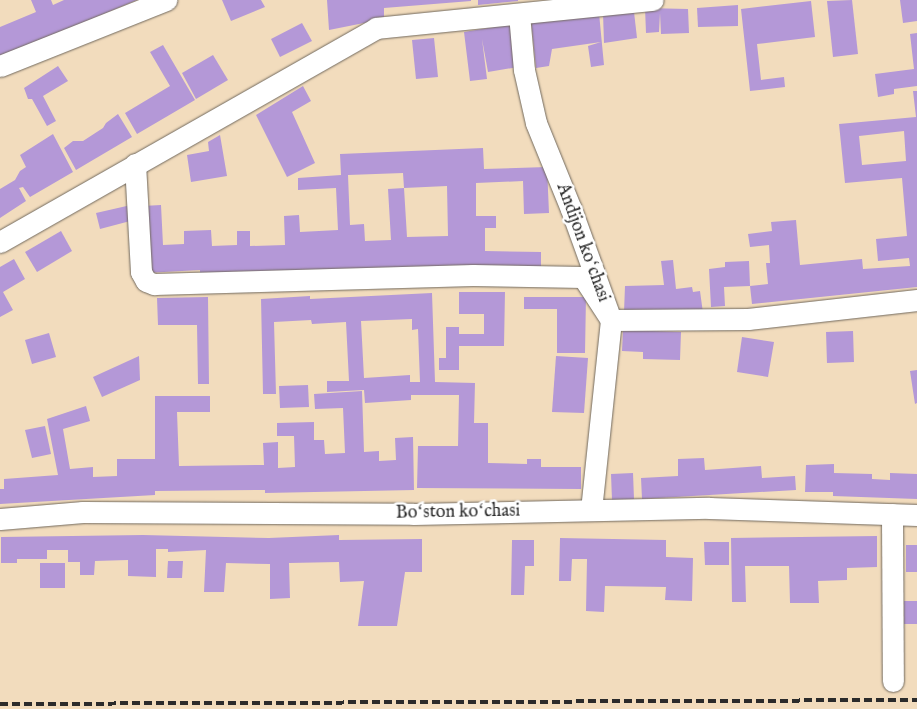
<!DOCTYPE html>
<html>
<head>
<meta charset="utf-8">
<style>
  body { margin:0 }
  #map { position:relative; width:917px; height:709px; overflow:hidden; background:#f2dcbd; font-family:"IM FELL English",serif }
  div>[style] { position:absolute }
  [style*='--x'] { left:calc(var(--x)*1px); top:calc(var(--y)*1px); width:calc(var(--w)*1px); rotate:calc(var(--a)*1deg) }
  .building>* { inset:0; background:#b498d7 }
  .roads { filter:drop-shadow(0 0 1px #71695e) drop-shadow(0 0 1px #71695e) }
  .minor>* { height:21px; margin:-10.5px; padding:0 10.5px; transform-origin:10.5px; border-radius:10.5px; background:#fff }
  .rail>* { height:4px; margin-top:-2px; transform-origin:0; background:repeating-linear-gradient(90deg,#2b2b2b 0 8px,transparent 0 12px) }
  span { translate:-50% -50%; white-space:nowrap; text-align:center; line-height:1.15; -webkit-text-stroke:5px #fff; paint-order:stroke }
  .street-label { font-size:18px; color:#2b2b2b }
</style>
</head>
<body>
<div id="map">
  <div class="building">
    <i style="clip-path:polygon(31px 0,51px 0,53px 5px,64px 0,137px 0,0 58px,0 27px,36px 12px)"></i>
    <i style="clip-path:polygon(222px 0,261px 0,265px 7px,231px 21px)"></i>
    <i style="clip-path:polygon(327px 0,471px 0,471px 1px,384px 8px,384px 19px,329px 30px)"></i>
    <i style="clip-path:polygon(478px 0,518px 0,518px 1px,478px 5px)"></i>
    <i style="clip-path:polygon(852px 0,858px 54px,833px 57px,827px 1px)"></i>
    <i style="clip-path:polygon(900px 0,917px 0,917px 21px,903px 23px)"></i>
    <i style="clip-path:polygon(811px 1px,815px 37px,757px 44px,761px 80px,784px 77px,785px 87px,750px 91px,741px 9px)"></i>
    <i style="clip-path:polygon(738px 5px,738px 26px,698px 27px,697px 8px)"></i>
    <i style="clip-path:polygon(645px 8px,688px 9px,689px 33px,661px 34px,660px 13px,659px 32px,646px 33px)"></i>
    <i style="clip-path:polygon(634px 12px,637px 38px,604px 43px,603px 13px)"></i>
    <i style="clip-path:polygon(599px 13px,604px 65px,591px 67px,588px 46px,601px 42px,552px 49px,549px 66px,536px 68px,531px 21px)"></i>
    <i style="clip-path:polygon(302px 23px,312px 41px,280px 57px,271px 39px)"></i>
    <i style="clip-path:polygon(511px 24px,518px 67px,488px 72px,482px 39px,487px 79px,470px 81px,464px 32px)"></i>
    <i style="clip-path:polygon(917px 33px,917px 86px,894px 89px,894px 94px,878px 97px,875px 74px,914px 69px,910px 34px)"></i>
    <i style="clip-path:polygon(434px 38px,438px 77px,416px 79px,412px 40px)"></i>
    <i style="clip-path:polygon(163px 45px,195px 100px,137px 134px,125px 113px,170px 86px,150px 52px)"></i>
    <i style="clip-path:polygon(213px 55px,228px 80px,196px 99px,182px 73px)"></i>
    <i style="clip-path:polygon(58px 66px,68px 81px,43px 96px,56px 121px,47px 126px,32px 99px,28px 99px,24px 88px)"></i>
    <i style="clip-path:polygon(303px 86px,311px 101px,292px 112px,315px 163px,287px 177px,256px 115px)"></i>
    <i style="clip-path:polygon(evenodd,913px 91px,917px 91px,917px 287px,752px 304px,750px 286px,768px 284px,766px 263px,770px 263px,769px 245px,750px 247px,748px 234px,772px 231px,771px 222px,796px 220px,800px 265px,862px 259px,863px 269px,910px 266px,909px 258px,878px 261px,876px 239px,907px 236px,902px 178px,845px 183px,839px 124px,916px 117px,913px 91px,904px 131px,906px 161px,862px 165px,859px 136px,904px 131px)"></i>
    <i style="clip-path:polygon(118px 114px,132px 137px,76px 170px,64px 148px,73px 141px,83px 141px,103px 128px,106px 123px)"></i>
    <i style="clip-path:polygon(53px 134px,73px 172px,30px 197px,23px 187px,19px 188px,26px 201px,0 218px,0 189px,15px 180px,20px 171px,26px 167px,20px 155px)"></i>
    <i style="clip-path:polygon(220px 135px,227px 176px,191px 182px,187px 155px,209px 151px,208px 142px)"></i>
    <i style="clip-path:polygon(evenodd,483px 148px,484px 169px,547px 167px,549px 213px,524px 214px,523px 181px,476px 183px,476px 216px,496px 216px,496px 228px,485px 228px,485px 251px,541px 252px,541px 268px,200px 273px,200px 270px,146px 273px,143px 206px,161px 205px,163px 245px,184px 244px,184px 231px,211px 230px,212px 246px,237px 245px,237px 231px,250px 231px,250px 246px,285px 245px,284px 216px,299px 215px,300px 232px,338px 230px,336px 188px,298px 190px,298px 178px,341px 175px,340px 154px,483px 148px,403px 173px,404px 188px,388px 189px,391px 240px,365px 241px,364px 224px,350px 225px,348px 175px,403px 173px,483px 148px,447px 186px,448px 236px,407px 237px,404px 188px,447px 186px)"></i>
    <i style="clip-path:polygon(131px 205px,134px 220px,100px 229px,96px 213px)"></i>
    <i style="clip-path:polygon(61px 231px,72px 251px,37px 272px,25px 252px)"></i>
    <i style="clip-path:polygon(14px 259px,25px 279px,3px 292px,13px 310px,0 317px,0 267px)"></i>
    <i style="clip-path:polygon(673px 260px,676px 289px,692px 287px,693px 292px,700px 291px,703px 313px,624px 312px,625px 286px,664px 285px,661px 261px)"></i>
    <i style="clip-path:polygon(749px 261px,750px 286px,724px 287px,725px 306px,711px 307px,709px 269px,725px 267px,725px 262px)"></i>
    <i style="clip-path:polygon(459px 292px,505px 292px,504px 346px,459px 346px,459px 370px,439px 370px,439px 358px,446px 358px,446px 327px,459px 327px,459px 334px,484px 334px,484px 314px,459px 314px)"></i>
    <i style="clip-path:polygon(evenodd,432px 293px,435px 382px,475px 383px,474px 423px,488px 423px,488px 463px,527px 464px,527px 459px,541px 459px,541px 467px,581px 467px,581px 489px,417px 488px,418px 446px,458px 446px,459px 395px,411px 395px,411px 400px,365px 403px,364px 390px,327px 392px,327px 381px,349px 381px,346px 322px,312px 324px,311px 320px,274px 322px,276px 394px,263px 394px,261px 299px,310px 296px,310px 299px,432px 293px,412px 319px,412px 330px,418px 329px,420px 382px,410px 382px,410px 375px,364px 378px,361px 321px,412px 319px)"></i>
    <i style="clip-path:polygon(208px 297px,209px 384px,198px 384px,197px 325px,158px 325px,157px 298px)"></i>
    <i style="clip-path:polygon(524px 297px,586px 297px,585px 353px,557px 353px,557px 309px,524px 309px)"></i>
    <i style="clip-path:polygon(623px 330px,681px 332px,680px 360px,643px 359px,643px 352px,622px 351px)"></i>
    <i style="clip-path:polygon(853px 331px,854px 362px,827px 363px,826px 332px)"></i>
    <i style="clip-path:polygon(49px 333px,56px 357px,32px 364px,25px 340px)"></i>
    <i style="clip-path:polygon(742px 337px,774px 342px,768px 377px,737px 372px)"></i>
    <i style="clip-path:polygon(139px 356px,140px 380px,102px 397px,93px 377px)"></i>
    <i style="clip-path:polygon(556px 356px,588px 358px,584px 413px,552px 412px)"></i>
    <i style="clip-path:polygon(917px 370px,917px 403px,915px 404px,910px 371px)"></i>
    <i style="clip-path:polygon(308px 385px,309px 407px,280px 408px,279px 386px)"></i>
    <i style="clip-path:polygon(362px 391px,364px 452px,379px 451px,379px 461px,396px 460px,395px 438px,413px 437px,414px 490px,265px 493px,265px 490px,155px 491px,155px 495px,0 504px,0 489px,4px 489px,4px 479px,58px 475px,47px 419px,86px 406px,90px 421px,63px 429px,70px 469px,93px 467px,93px 477px,117px 476px,117px 459px,155px 459px,155px 396px,210px 396px,210px 412px,177px 412px,179px 466px,264px 465px,263px 443px,278px 442px,278px 468px,295px 467px,294px 436px,277px 436px,277px 423px,314px 422px,314px 440px,324px 440px,325px 454px,345px 453px,343px 408px,315px 409px,314px 394px)"></i>
    <i style="clip-path:polygon(45px 426px,51px 454px,32px 458px,25px 430px)"></i>
    <i style="clip-path:polygon(704px 458px,705px 470px,761px 466px,762px 478px,795px 476px,796px 490px,642px 499px,641px 478px,678px 476px,678px 459px)"></i>
    <i style="clip-path:polygon(834px 464px,834px 473px,872px 474px,872px 479px,890px 480px,890px 473px,917px 474px,917px 499px,833px 496px,833px 492px,805px 492px,806px 465px)"></i>
    <i style="clip-path:polygon(633px 473px,634px 499px,612px 500px,611px 474px)"></i>
    <i style="clip-path:polygon(143px 535px,269px 538px,339px 535px,339px 540px,422px 539px,422px 572px,405px 572px,397px 626px,358px 626px,364px 581px,340px 582px,339px 562px,289px 563px,290px 598px,270px 599px,270px 564px,226px 563px,224px 592px,204px 592px,206px 550px,168px 552px,168px 549px,156px 549px,156px 577px,128px 576px,128px 560px,95px 561px,94px 575px,80px 575px,80px 562px,68px 562px,68px 550px,47px 550px,47px 559px,17px 559px,17px 563px,1px 563px,1px 537px)"></i>
    <i style="clip-path:polygon(877px 536px,877px 567px,847px 568px,847px 580px,818px 581px,819px 603px,790px 603px,789px 566px,745px 566px,746px 602px,732px 602px,731px 538px)"></i>
    <i style="clip-path:polygon(560px 538px,666px 540px,666px 557px,693px 558px,692px 601px,665px 600px,666px 587px,605px 586px,604px 612px,586px 611px,587px 559px,572px 559px,571px 581px,559px 581px)"></i>
    <i style="clip-path:polygon(512px 540px,534px 540px,534px 566px,525px 566px,524px 595px,511px 595px)"></i>
    <i style="clip-path:polygon(704px 542px,729px 542px,729px 565px,705px 565px)"></i>
    <i style="clip-path:polygon(906px 545px,917px 545px,917px 572px,906px 572px)"></i>
    <i style="clip-path:polygon(168px 561px,183px 561px,182px 578px,167px 578px)"></i>
    <i style="clip-path:polygon(40px 563px,65px 563px,65px 588px,40px 588px)"></i>
    <i style="clip-path:polygon(904px 601px,917px 601px,917px 624px,904px 624px)"></i>
  </div>
  <div class="roads">
    <div class="minor">
      <i style="--x:519;--y:14;--w:56;--a:84.9"></i>
      <i style="--x:524;--y:70;--w:54;--a:77.2"></i>
      <i style="--x:536;--y:123;--w:93;--a:67.9"></i>
      <i style="--x:571;--y:209;--w:118;--a:70.2"></i>
      <i style="--x:611;--y:320;--w:137;--a:-0.4"></i>
      <i style="--x:748;--y:319;--w:170;--a:-6.4"></i>
      <i style="--x:0;--y:66;--w:179;--a:-21.7"></i>
      <i style="--x:135;--y:164;--w:108;--a:86.8"></i>
      <i style="--x:141;--y:272;--w:10;--a:61"></i>
      <i style="--x:146;--y:281;--w:9;--a:21"></i>
      <i style="--x:154;--y:284;--w:319;--a:-1.6"></i>
      <i style="--x:473;--y:275;--w:110;--a:1"></i>
      <i style="--x:583;--y:277;--w:51;--a:56.9"></i>
      <i style="--x:611;--y:320;--w:191;--a:96"></i>
      <i style="--x:0;--y:242;--w:433;--a:-29.6"></i>
      <i style="--x:376;--y:28;--w:278;--a:-5.8"></i>
      <i style="--x:892;--y:514;--w:167;--a:89.7"></i>
      <i style="--x:0;--y:519;--w:83;--a:-4.8"></i>
      <i style="--x:83;--y:512;--w:330;--a:0.3"></i>
      <i style="--x:413;--y:514;--w:296;--a:-1.2"></i>
      <i style="--x:709;--y:508;--w:208;--a:1.9"></i>
    </div>
  </div>
  <div class="rail">
    <i style="--x:0;--y:704;--w:917;--a:-0.25"></i>
  </div>
  <div class="street-label">
    <span style="left:582px;top:243px;rotate:70deg">Andijon koʻchasi</span>
    <span style="left:458px;top:513px;rotate:-1deg">Boʻston koʻchasi</span>
  </div>
</div>
</body>
</html>
